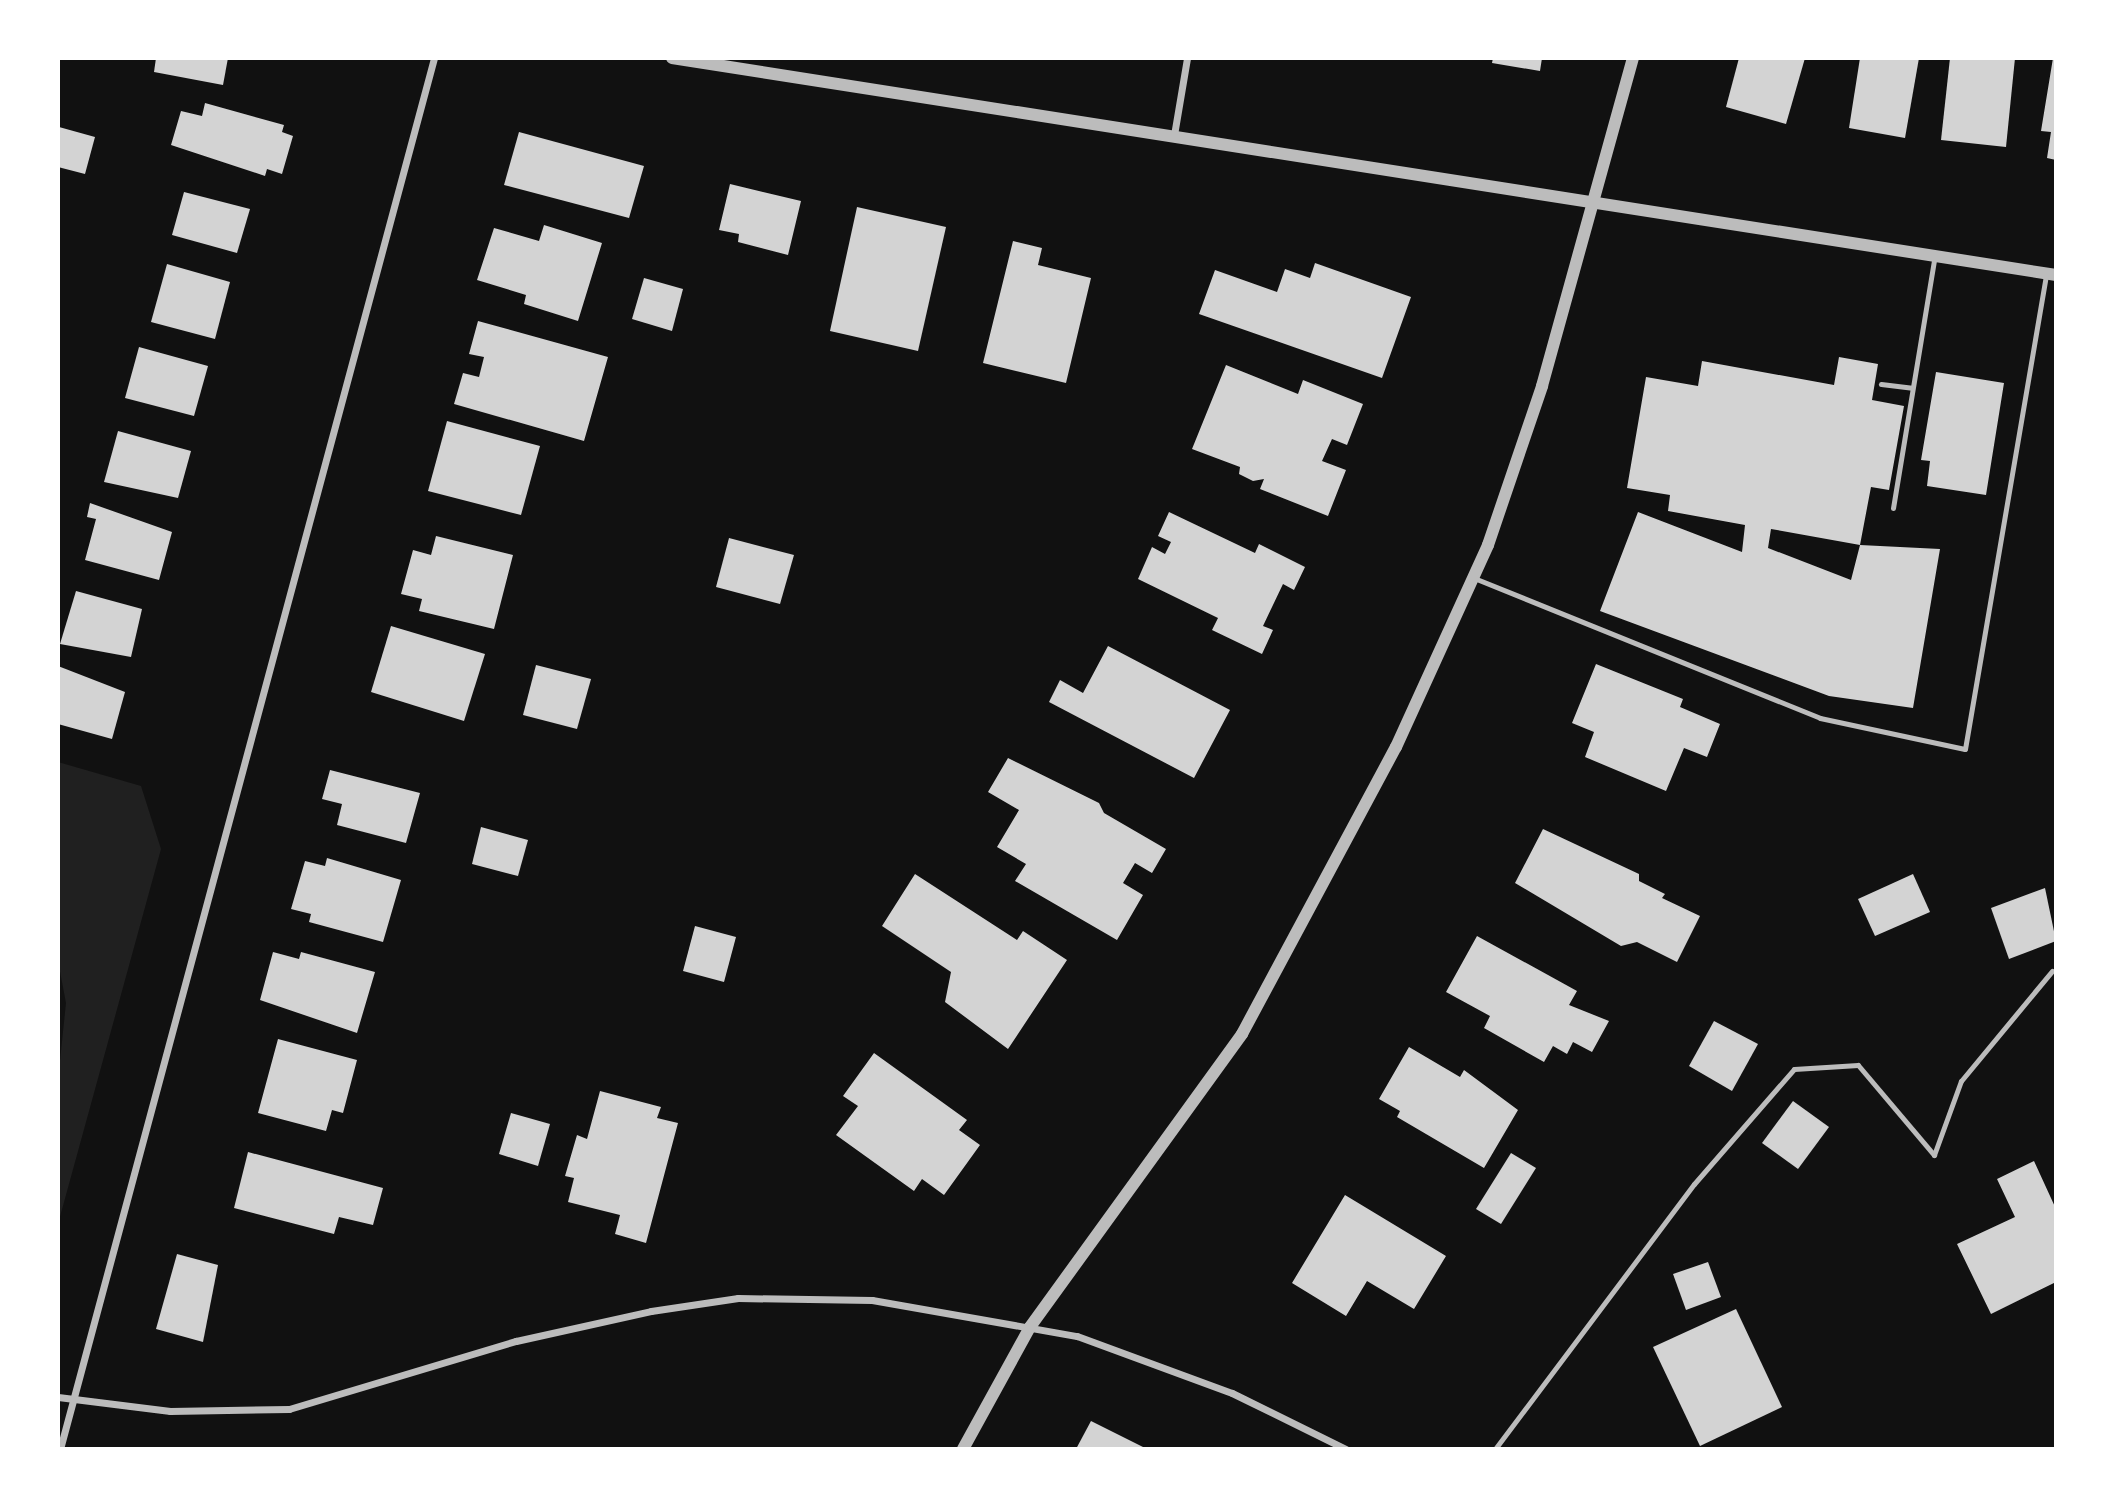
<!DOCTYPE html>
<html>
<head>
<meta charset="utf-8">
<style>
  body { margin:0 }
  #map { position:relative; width:2114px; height:1507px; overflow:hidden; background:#111; font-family:"Space Grotesk",sans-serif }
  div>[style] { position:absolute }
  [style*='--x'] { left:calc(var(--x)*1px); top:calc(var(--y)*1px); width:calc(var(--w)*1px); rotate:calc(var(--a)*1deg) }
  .green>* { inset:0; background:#202020 }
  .building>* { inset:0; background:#d3d3d3 }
  .service>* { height:5px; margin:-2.5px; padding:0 2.5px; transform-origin:2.5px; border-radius:2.5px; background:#bcbcbc }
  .minor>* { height:7px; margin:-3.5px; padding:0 3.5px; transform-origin:3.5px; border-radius:3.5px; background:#bcbcbc }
  .tertiary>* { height:12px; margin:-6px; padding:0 6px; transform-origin:6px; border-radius:6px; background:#bcbcbc }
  span { translate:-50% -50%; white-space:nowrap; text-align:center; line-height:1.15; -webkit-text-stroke:5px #fff; paint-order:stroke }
  .frame { position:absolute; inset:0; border:60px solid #fff; pointer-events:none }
</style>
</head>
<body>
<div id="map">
  <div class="green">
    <i style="clip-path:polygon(58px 762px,141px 786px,161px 849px,58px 1224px,58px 1080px,66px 1003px,58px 961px)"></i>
  </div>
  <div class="building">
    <i style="clip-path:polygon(156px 58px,228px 58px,223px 85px,154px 72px)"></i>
    <i style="clip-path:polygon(1493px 58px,1542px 58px,1540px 71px,1492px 63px)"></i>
    <i style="clip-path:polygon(1739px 58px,1805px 58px,1786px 124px,1726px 107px)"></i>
    <i style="clip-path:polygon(1860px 58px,1919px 58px,1905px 138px,1849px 128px)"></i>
    <i style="clip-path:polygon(1950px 58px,2015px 58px,2006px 147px,1941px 140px)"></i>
    <i style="clip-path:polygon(2053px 58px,2056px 58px,2056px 160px,2047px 158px,2051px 132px,2041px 131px)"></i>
    <i style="clip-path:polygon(205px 103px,284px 125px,282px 132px,293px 136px,282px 174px,267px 169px,265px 176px,171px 145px,181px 111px,202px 116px)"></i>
    <i style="clip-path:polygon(59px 127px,95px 137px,85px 174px,58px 167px)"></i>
    <i style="clip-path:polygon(519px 132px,644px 166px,629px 218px,504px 185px)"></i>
    <i style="clip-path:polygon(730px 184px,801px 201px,788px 255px,738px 242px,739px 234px,719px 230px)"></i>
    <i style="clip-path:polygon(184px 192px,250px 209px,237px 253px,172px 235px)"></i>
    <i style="clip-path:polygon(857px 207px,946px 227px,918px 351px,830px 331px)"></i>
    <i style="clip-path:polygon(544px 225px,602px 243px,578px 321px,524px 304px,526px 295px,477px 280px,494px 228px,539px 241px)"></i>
    <i style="clip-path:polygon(1013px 241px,1042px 248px,1038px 265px,1091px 278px,1066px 383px,983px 363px)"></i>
    <i style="clip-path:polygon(1315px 263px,1411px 297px,1382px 378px,1199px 314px,1215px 270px,1277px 292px,1285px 269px,1310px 278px)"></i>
    <i style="clip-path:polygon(167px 264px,230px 282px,215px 339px,151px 322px)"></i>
    <i style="clip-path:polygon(644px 278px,683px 289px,672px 331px,632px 319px)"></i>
    <i style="clip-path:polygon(478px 321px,608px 357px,584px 441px,454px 404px,463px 373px,479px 377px,484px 357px,469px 354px)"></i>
    <i style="clip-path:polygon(139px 347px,208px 366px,194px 416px,125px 398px)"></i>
    <i style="clip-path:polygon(1839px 357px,1878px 364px,1872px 400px,1904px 406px,1889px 490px,1871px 487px,1860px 545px,1771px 529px,1768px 548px,1851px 580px,1860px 545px,1940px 549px,1913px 708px,1829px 696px,1600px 611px,1638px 512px,1742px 552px,1745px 525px,1668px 511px,1670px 495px,1627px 488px,1646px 377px,1698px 386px,1702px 361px,1834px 385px)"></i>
    <i style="clip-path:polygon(1226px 365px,1298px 394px,1303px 380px,1363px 404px,1347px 445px,1332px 439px,1322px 461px,1346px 470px,1328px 516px,1260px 489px,1264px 479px,1253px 481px,1239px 474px,1240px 467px,1192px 449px)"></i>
    <i style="clip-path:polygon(1936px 372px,2004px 383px,1986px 495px,1927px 486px,1930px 461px,1921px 460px)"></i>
    <i style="clip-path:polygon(447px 421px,540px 446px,521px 515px,428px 491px)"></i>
    <i style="clip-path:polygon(118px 431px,191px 451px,178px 498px,104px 482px)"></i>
    <i style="clip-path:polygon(90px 503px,172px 532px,159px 580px,85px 560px,96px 519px,87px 517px)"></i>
    <i style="clip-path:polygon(1169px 512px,1255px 553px,1259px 544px,1305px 567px,1294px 590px,1283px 584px,1263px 626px,1273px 630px,1262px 654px,1212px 630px,1218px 618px,1138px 579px,1152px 547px,1165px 554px,1171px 542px,1158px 536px)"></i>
    <i style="clip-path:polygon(436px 536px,513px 555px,494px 629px,419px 611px,422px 599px,401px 594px,413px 550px,431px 555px)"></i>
    <i style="clip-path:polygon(729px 538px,794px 555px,780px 604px,716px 587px)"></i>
    <i style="clip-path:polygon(76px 591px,142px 609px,131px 657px,60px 644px)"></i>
    <i style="clip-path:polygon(391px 626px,485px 654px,464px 721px,371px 692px)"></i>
    <i style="clip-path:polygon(1108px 646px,1230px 710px,1194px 778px,1049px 702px,1060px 680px,1083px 693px)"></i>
    <i style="clip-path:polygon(1596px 664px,1683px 699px,1680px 707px,1720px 724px,1707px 757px,1684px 748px,1666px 791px,1585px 757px,1594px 732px,1572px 723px)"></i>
    <i style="clip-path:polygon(536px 665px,591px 679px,577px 729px,523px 715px)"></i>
    <i style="clip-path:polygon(58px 666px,125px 692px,112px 739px,58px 724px)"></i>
    <i style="clip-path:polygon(1008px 758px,1099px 803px,1104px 813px,1166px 849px,1152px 873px,1135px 863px,1123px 883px,1143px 895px,1117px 940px,1015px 881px,1026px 864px,997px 847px,1019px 810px,988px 792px)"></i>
    <i style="clip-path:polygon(330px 770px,420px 793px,406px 843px,337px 825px,342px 804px,322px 799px)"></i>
    <i style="clip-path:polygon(481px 827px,528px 840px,518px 876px,472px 864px)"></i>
    <i style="clip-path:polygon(1543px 829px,1639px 874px,1639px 881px,1665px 894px,1662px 898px,1700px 916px,1677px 962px,1637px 942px,1621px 946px,1515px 883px)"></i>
    <i style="clip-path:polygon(327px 858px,401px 880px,383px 942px,309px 922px,311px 914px,291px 909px,305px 861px,325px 866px)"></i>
    <i style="clip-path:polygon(915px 874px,1017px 940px,1023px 931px,1067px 960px,1008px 1049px,945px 1002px,951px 972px,882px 926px)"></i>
    <i style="clip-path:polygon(1913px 874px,1930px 912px,1875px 936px,1858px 899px)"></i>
    <i style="clip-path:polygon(2045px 888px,2056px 941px,2009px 959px,1991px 908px)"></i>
    <i style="clip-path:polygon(695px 926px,736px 937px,724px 982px,683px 971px)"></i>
    <i style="clip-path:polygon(1477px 936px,1577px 991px,1569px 1005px,1609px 1021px,1592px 1052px,1573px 1042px,1567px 1054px,1553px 1046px,1544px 1062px,1484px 1028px,1490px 1016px,1446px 992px)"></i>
    <i style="clip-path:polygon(273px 952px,299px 959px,301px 952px,375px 972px,357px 1033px,260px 1000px)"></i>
    <i style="clip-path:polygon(1714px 1021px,1758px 1044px,1732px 1091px,1689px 1066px)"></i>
    <i style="clip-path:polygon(278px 1039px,357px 1060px,343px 1113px,332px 1110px,326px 1131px,258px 1113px)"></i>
    <i style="clip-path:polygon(1409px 1047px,1460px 1077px,1464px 1070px,1518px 1110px,1484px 1168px,1397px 1117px,1400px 1111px,1379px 1099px)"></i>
    <i style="clip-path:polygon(874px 1053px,967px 1120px,959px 1130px,980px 1145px,944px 1195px,922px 1179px,914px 1191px,836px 1135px,858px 1106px,843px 1096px)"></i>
    <i style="clip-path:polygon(600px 1091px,661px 1107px,657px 1118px,678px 1123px,646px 1243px,615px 1234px,620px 1215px,568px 1202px,574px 1178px,565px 1176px,577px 1135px,587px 1139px)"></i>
    <i style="clip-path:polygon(1793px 1101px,1829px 1127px,1798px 1169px,1762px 1143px)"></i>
    <i style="clip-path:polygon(511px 1113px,550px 1124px,538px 1166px,499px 1154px)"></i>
    <i style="clip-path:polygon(248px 1152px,383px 1188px,373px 1225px,339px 1217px,334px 1234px,234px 1208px)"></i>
    <i style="clip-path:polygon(1511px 1153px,1536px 1168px,1501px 1224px,1476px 1209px)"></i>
    <i style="clip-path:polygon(2034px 1161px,2056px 1209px,2056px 1282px,1991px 1314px,1957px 1244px,2015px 1217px,1997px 1179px)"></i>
    <i style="clip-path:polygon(1345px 1195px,1446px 1256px,1414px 1309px,1367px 1281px,1346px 1316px,1292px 1283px)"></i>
    <i style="clip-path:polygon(177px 1254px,218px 1265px,203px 1342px,156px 1329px)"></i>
    <i style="clip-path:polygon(1708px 1262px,1721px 1297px,1686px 1310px,1673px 1274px)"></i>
    <i style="clip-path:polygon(1736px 1309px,1782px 1407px,1700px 1446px,1653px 1347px)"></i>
    <i style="clip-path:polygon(1091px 1421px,1147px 1449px,1076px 1449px)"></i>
  </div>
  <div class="service">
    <i style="--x:1881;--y:384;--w:31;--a:7"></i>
    <i style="--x:1893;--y:508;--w:256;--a:-80.6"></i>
    <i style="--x:1474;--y:578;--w:373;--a:22"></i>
    <i style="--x:1820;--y:718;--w:148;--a:12.1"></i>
    <i style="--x:1965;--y:749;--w:483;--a:-80.3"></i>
    <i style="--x:1495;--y:1449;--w:331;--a:-53.1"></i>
    <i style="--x:1694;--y:1184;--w:152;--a:-49"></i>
    <i style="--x:1794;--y:1069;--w:64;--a:-3.6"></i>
    <i style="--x:1858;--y:1065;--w:118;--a:49.8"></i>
    <i style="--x:1934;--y:1155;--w:79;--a:-70"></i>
    <i style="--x:1961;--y:1081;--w:143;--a:-50.4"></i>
  </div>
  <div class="minor">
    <i style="--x:1174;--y:135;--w:78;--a:-80.4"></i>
    <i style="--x:58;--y:1397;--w:113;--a:7.1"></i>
    <i style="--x:170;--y:1411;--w:119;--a:-1"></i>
    <i style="--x:289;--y:1409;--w:237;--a:-16.7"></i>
    <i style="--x:516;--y:1341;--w:138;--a:-12.5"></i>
    <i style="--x:651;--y:1311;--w:88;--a:-8.5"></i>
    <i style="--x:738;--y:1298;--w:134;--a:0.9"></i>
    <i style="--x:872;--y:1300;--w:208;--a:10"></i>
    <i style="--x:1077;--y:1336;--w:165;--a:20.2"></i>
    <i style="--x:1232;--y:1393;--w:127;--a:26.2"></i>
    <i style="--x:60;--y:1449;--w:1440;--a:-74.95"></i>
  </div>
  <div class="tertiary">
    <i style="--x:672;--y:58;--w:1401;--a:8.91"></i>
    <i style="--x:963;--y:1449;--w:139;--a:-61.2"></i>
    <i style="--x:1030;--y:1327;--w:362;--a:-54.1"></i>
    <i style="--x:1242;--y:1034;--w:326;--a:-61.8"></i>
    <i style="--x:1396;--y:747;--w:222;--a:-65.5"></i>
    <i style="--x:1488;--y:545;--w:168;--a:-71.2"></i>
    <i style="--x:1542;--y:386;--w:340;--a:-74.5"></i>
  </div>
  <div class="frame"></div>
</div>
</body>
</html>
